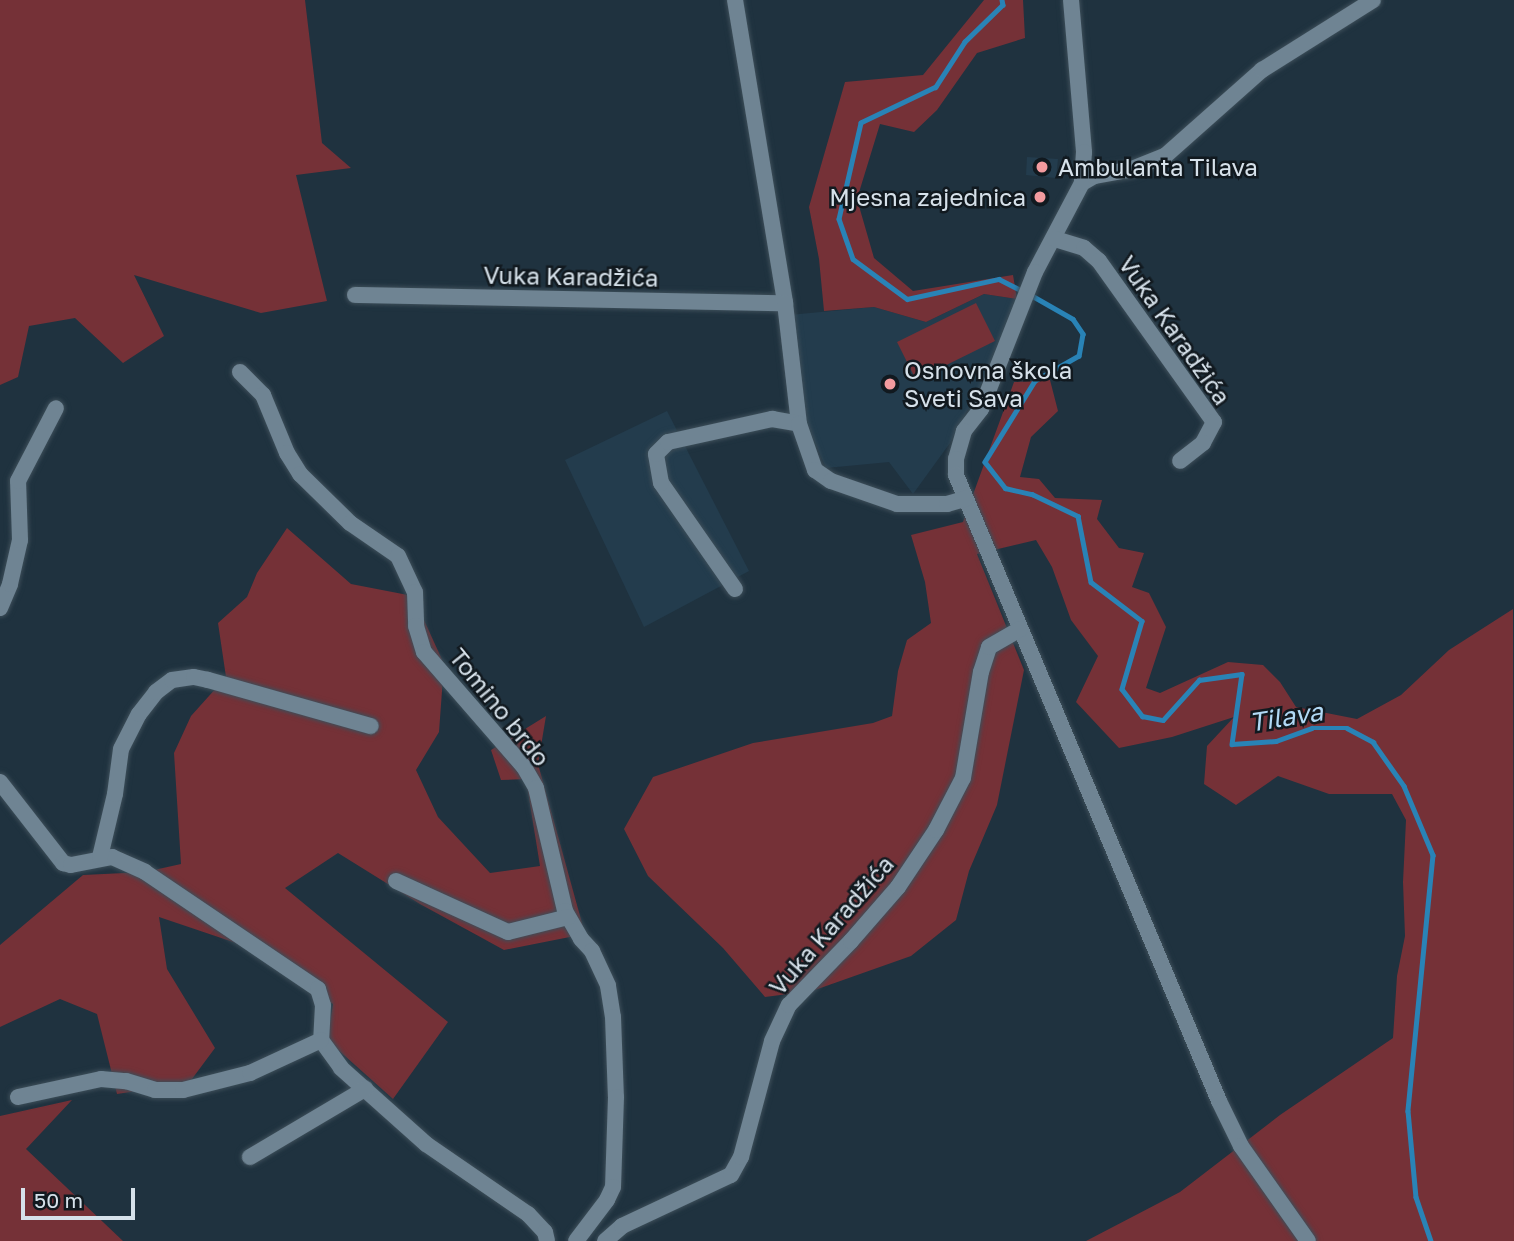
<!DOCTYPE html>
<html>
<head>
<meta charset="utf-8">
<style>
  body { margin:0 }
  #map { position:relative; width:1514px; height:1241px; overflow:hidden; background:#1f323f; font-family:"Golos Text",sans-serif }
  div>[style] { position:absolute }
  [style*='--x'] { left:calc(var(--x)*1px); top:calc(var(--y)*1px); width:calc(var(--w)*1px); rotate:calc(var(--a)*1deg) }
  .built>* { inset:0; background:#233c4d }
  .green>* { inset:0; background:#753137 }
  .stream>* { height:4.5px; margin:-2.25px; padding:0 2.25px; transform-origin:2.25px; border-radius:2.25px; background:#2983b6 }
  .roads { filter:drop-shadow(0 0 2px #3d4e59) drop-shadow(0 0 2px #3d4e59) }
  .minor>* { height:16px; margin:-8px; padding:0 8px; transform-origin:8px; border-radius:8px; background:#6f8493 }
  .dots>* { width:19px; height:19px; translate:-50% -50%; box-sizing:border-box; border:4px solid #11191f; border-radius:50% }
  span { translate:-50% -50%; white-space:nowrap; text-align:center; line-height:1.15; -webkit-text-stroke:5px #11191f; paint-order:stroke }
  .poi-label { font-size:24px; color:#d6e1ea }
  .left { translate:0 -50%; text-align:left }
  .right { translate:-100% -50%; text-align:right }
  .street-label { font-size:24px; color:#d6e1ea }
  .water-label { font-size:26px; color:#b1d9f5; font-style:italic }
  .scale { position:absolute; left:21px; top:1188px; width:114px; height:32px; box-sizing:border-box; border:4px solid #d6e1ea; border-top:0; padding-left:9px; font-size:21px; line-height:24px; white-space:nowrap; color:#d6e1ea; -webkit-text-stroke:5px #11191f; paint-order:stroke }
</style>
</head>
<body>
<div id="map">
  <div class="built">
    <i style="clip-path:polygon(1027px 157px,1058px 159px,1056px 178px,1026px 175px)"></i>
    <i style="clip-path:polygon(984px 294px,1017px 299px,997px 354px,950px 443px,913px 494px,889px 462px,826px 468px,802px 413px,789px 315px,874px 307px,926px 322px)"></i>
    <i style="clip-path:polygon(667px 411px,749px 571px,644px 627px,565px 460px)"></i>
  </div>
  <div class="green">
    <i style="clip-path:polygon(0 0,305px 0,322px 143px,351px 168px,296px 175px,327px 301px,261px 313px,134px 275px,164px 336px,123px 363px,75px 318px,29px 326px,18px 377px,0 385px)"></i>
    <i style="clip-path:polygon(984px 0,1023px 0,1025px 38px,977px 53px,937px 110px,914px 132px,880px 124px,857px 199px,874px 258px,913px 291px,1013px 275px,1017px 299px,984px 294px,926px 322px,874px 307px,824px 311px,819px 259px,809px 207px,845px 82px,923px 75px)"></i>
    <i style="clip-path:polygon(976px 303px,995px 341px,916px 380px,897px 342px)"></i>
    <i style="clip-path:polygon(1050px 380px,1058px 411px,1031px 437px,1020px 477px,1039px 479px,1055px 498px,1102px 500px,1097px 519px,1119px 548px,1144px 553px,1132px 587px,1149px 593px,1166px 627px,1146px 688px,1160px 693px,1228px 662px,1263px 665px,1280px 682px,1296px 707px,1357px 719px,1401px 695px,1449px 650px,1513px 609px,1514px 1241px,1086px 1241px,1180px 1192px,1280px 1115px,1393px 1038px,1397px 976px,1405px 936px,1403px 882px,1406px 820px,1392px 794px,1329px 794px,1278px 776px,1236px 805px,1204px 784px,1207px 746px,1234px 717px,1172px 737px,1119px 748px,1076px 702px,1098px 656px,1071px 620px,1052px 567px,1036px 540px,977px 554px,1024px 670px,997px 805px,969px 871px,956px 920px,911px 956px,812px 991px,765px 997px,723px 948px,648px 876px,624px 829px,653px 777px,753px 743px,873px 723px,892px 716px,898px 671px,907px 640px,931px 623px,925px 582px,911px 535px,963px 522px,1014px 382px)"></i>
    <i style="clip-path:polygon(287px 528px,351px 584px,413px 596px,444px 664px,439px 732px,416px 770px,438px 817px,490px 873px,540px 866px,526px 779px,501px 780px,491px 750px,546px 716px,538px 764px,585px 934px,504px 950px,420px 904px,338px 853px,285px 888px,448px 1022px,393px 1099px,327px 1040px,333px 1004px,236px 943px,159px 917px,167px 969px,215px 1048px,189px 1083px,117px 1094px,97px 1014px,60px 999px,0 1027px,0 945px,83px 875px,145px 872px,181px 864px,174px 753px,191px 716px,226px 677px,218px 623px,247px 597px,257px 573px)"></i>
    <i style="clip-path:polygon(72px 1100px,26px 1149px,123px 1241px,0 1241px,0 1116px)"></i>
  </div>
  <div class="stream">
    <i style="--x:1002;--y:0;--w:5;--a:79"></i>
    <i style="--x:1003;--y:5;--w:53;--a:135.8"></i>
    <i style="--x:965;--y:42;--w:54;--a:122.8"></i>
    <i style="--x:936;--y:87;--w:83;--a:154.4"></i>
    <i style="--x:861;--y:123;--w:98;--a:102.9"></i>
    <i style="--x:839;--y:219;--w:42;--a:70.7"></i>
    <i style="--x:853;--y:259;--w:67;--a:36.5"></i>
    <i style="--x:907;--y:299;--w:94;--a:-12.3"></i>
    <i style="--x:999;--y:279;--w:27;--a:27"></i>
    <i style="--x:1031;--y:295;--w:48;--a:29.7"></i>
    <i style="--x:1073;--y:319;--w:18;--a:56"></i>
    <i style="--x:1083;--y:334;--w:22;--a:100"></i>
    <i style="--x:1079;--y:356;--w:51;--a:150.4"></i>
    <i style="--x:1035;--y:381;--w:95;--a:121.7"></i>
    <i style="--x:985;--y:462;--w:33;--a:52"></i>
    <i style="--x:1005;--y:488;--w:28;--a:13"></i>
    <i style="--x:1032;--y:494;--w:51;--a:25.6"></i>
    <i style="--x:1078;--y:516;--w:67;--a:78.9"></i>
    <i style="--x:1091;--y:582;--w:64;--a:37.4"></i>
    <i style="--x:1142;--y:621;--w:71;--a:106.4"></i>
    <i style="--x:1122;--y:689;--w:34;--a:53"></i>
    <i style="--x:1142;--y:716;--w:21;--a:11"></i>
    <i style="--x:1163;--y:720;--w:54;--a:-48"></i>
    <i style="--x:1199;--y:680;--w:43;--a:-7.9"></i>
    <i style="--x:1242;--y:674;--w:71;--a:98.1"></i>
    <i style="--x:1232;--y:744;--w:44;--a:-3.9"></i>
    <i style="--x:1276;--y:741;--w:38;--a:-20"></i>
    <i style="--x:1312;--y:728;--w:35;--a:0"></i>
    <i style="--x:1347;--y:728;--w:30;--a:28"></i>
    <i style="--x:1373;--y:742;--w:54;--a:54.8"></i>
    <i style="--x:1404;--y:786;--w:75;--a:67.2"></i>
    <i style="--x:1433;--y:855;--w:257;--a:95.6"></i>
    <i style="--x:1408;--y:1111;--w:86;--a:84.7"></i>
    <i style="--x:1416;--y:1197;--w:46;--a:71.2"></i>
  </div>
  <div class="roads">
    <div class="minor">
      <i style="--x:735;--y:0;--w:307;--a:80.6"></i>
      <i style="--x:1071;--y:0;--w:153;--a:85.1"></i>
      <i style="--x:1084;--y:152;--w:31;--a:94"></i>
      <i style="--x:1082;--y:183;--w:101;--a:117.8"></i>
      <i style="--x:1035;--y:272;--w:147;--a:111.5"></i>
      <i style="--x:981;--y:409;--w:28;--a:128"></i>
      <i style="--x:964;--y:431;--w:29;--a:106"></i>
      <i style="--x:956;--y:459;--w:16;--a:90"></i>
      <i style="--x:956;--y:475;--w:679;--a:67.21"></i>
      <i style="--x:1219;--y:1101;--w:50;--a:63.9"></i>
      <i style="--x:1241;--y:1146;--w:116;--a:54.8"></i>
      <i style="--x:1082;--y:183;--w:14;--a:-30"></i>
      <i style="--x:1094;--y:176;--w:39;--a:-10"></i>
      <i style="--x:1132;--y:169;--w:35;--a:-22"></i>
      <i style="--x:1165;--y:156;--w:130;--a:-41.6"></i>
      <i style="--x:1262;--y:70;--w:131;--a:-32.2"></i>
      <i style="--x:1055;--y:239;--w:30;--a:17"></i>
      <i style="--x:1084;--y:248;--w:20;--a:41"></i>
      <i style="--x:1099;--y:261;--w:198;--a:54.5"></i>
      <i style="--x:1214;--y:422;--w:24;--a:118"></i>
      <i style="--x:1203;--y:443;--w:29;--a:142"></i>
      <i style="--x:355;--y:295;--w:430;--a:1.1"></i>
      <i style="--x:785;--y:303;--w:122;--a:83.4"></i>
      <i style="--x:240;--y:372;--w:33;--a:45"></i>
      <i style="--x:263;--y:395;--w:63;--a:67.5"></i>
      <i style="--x:287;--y:453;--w:25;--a:58"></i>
      <i style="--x:300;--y:474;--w:70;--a:44.4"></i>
      <i style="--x:350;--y:523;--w:58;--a:34.5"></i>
      <i style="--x:398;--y:556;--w:40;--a:65"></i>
      <i style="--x:415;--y:592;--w:34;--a:88"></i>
      <i style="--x:416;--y:626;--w:27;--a:73"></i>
      <i style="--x:424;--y:652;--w:152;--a:49"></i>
      <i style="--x:524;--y:767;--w:24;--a:60"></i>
      <i style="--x:536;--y:788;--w:126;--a:76.7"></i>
      <i style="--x:565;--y:911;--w:32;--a:60"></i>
      <i style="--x:581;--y:939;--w:16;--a:47"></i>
      <i style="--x:592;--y:951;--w:38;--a:65"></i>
      <i style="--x:608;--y:986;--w:31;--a:81"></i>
      <i style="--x:613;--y:1017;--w:80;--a:87.9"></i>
      <i style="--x:616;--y:1097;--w:90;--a:91.9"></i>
      <i style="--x:613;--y:1187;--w:14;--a:115"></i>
      <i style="--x:607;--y:1200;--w:51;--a:127.1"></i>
      <i style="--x:735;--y:589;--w:129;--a:-124.9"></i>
      <i style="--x:661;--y:483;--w:29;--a:-100"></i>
      <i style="--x:656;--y:454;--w:17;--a:-45"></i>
      <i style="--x:668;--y:442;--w:107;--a:-12.5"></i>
      <i style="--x:772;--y:419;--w:27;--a:10"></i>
      <i style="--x:799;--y:424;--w:49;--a:70.8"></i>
      <i style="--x:815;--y:470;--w:19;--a:35"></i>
      <i style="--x:831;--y:481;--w:70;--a:19.2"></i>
      <i style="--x:897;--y:504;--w:50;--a:0"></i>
      <i style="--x:947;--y:504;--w:19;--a:-16"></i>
      <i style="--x:0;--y:608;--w:26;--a:-67"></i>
      <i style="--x:10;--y:584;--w:45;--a:-77.2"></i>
      <i style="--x:20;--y:540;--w:59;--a:-91.9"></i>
      <i style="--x:18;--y:481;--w:82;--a:-62.5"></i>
      <i style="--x:0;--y:782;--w:103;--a:52.1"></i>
      <i style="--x:63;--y:863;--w:8;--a:14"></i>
      <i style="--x:71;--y:865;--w:42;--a:-11"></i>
      <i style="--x:112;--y:857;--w:36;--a:24"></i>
      <i style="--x:145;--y:872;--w:209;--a:34.1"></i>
      <i style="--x:318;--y:989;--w:17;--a:73"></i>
      <i style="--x:323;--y:1005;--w:35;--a:93"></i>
      <i style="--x:321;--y:1040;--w:34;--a:54"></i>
      <i style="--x:341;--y:1068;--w:114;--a:41.8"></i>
      <i style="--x:426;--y:1144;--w:124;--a:34.5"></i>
      <i style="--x:528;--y:1214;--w:25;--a:47"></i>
      <i style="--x:545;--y:1232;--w:9;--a:77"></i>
      <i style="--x:100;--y:857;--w:65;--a:-76.6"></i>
      <i style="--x:115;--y:794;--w:45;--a:-82.4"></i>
      <i style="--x:121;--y:749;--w:39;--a:-63"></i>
      <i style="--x:139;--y:714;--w:28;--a:-52"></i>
      <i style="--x:156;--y:692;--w:20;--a:-37"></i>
      <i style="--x:172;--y:680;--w:22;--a:-8"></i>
      <i style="--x:194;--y:677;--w:14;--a:12"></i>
      <i style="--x:208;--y:680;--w:169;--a:15.8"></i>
      <i style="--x:396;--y:881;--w:123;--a:24.5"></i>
      <i style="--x:508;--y:932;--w:62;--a:-14"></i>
      <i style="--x:18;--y:1097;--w:85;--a:-12.2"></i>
      <i style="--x:101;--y:1079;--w:25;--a:5"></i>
      <i style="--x:126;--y:1081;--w:30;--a:17"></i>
      <i style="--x:155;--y:1090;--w:28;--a:0"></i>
      <i style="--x:183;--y:1090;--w:69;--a:-14.2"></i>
      <i style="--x:250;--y:1073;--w:78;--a:-24.9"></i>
      <i style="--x:250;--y:1157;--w:134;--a:-30.6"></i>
      <i style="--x:605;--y:1241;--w:23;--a:-41"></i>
      <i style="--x:622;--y:1226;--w:120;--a:-25.1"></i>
      <i style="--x:731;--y:1175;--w:21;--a:-61"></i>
      <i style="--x:741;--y:1157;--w:120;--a:-75"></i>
      <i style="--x:772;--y:1041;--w:40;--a:-65"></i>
      <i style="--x:789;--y:1005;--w:89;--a:-45.9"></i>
      <i style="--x:851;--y:941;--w:72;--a:-49"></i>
      <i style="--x:898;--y:887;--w:69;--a:-56.3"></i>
      <i style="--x:936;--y:830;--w:59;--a:-62.6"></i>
      <i style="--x:963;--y:778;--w:108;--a:-80.4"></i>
      <i style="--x:981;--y:672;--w:26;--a:-72"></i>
      <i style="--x:989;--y:647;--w:36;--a:-30"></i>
    </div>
  </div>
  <div class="dots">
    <i style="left:1042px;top:167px;background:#f49b9f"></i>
    <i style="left:1040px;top:197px;background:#f49b9f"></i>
    <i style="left:890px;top:384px;background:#f49b9f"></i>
  </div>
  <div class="poi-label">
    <span class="left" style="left:1058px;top:167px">Ambulanta Tilava</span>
    <span class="right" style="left:1026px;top:197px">Mjesna zajednica</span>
    <span class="left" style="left:904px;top:384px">Osnovna škola<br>Sveti Sava</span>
  </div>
  <div class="street-label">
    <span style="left:571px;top:276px;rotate:1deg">Vuka Karadžića</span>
    <span style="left:1175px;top:330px;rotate:55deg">Vuka Karadžića</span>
    <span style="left:500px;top:707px;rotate:51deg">Tomino brdo</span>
    <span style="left:831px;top:925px;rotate:-49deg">Vuka Karadžića</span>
  </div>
  <div class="water-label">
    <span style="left:1286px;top:717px;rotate:-9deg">Tilava</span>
  </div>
  <div class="scale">50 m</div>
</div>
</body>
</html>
